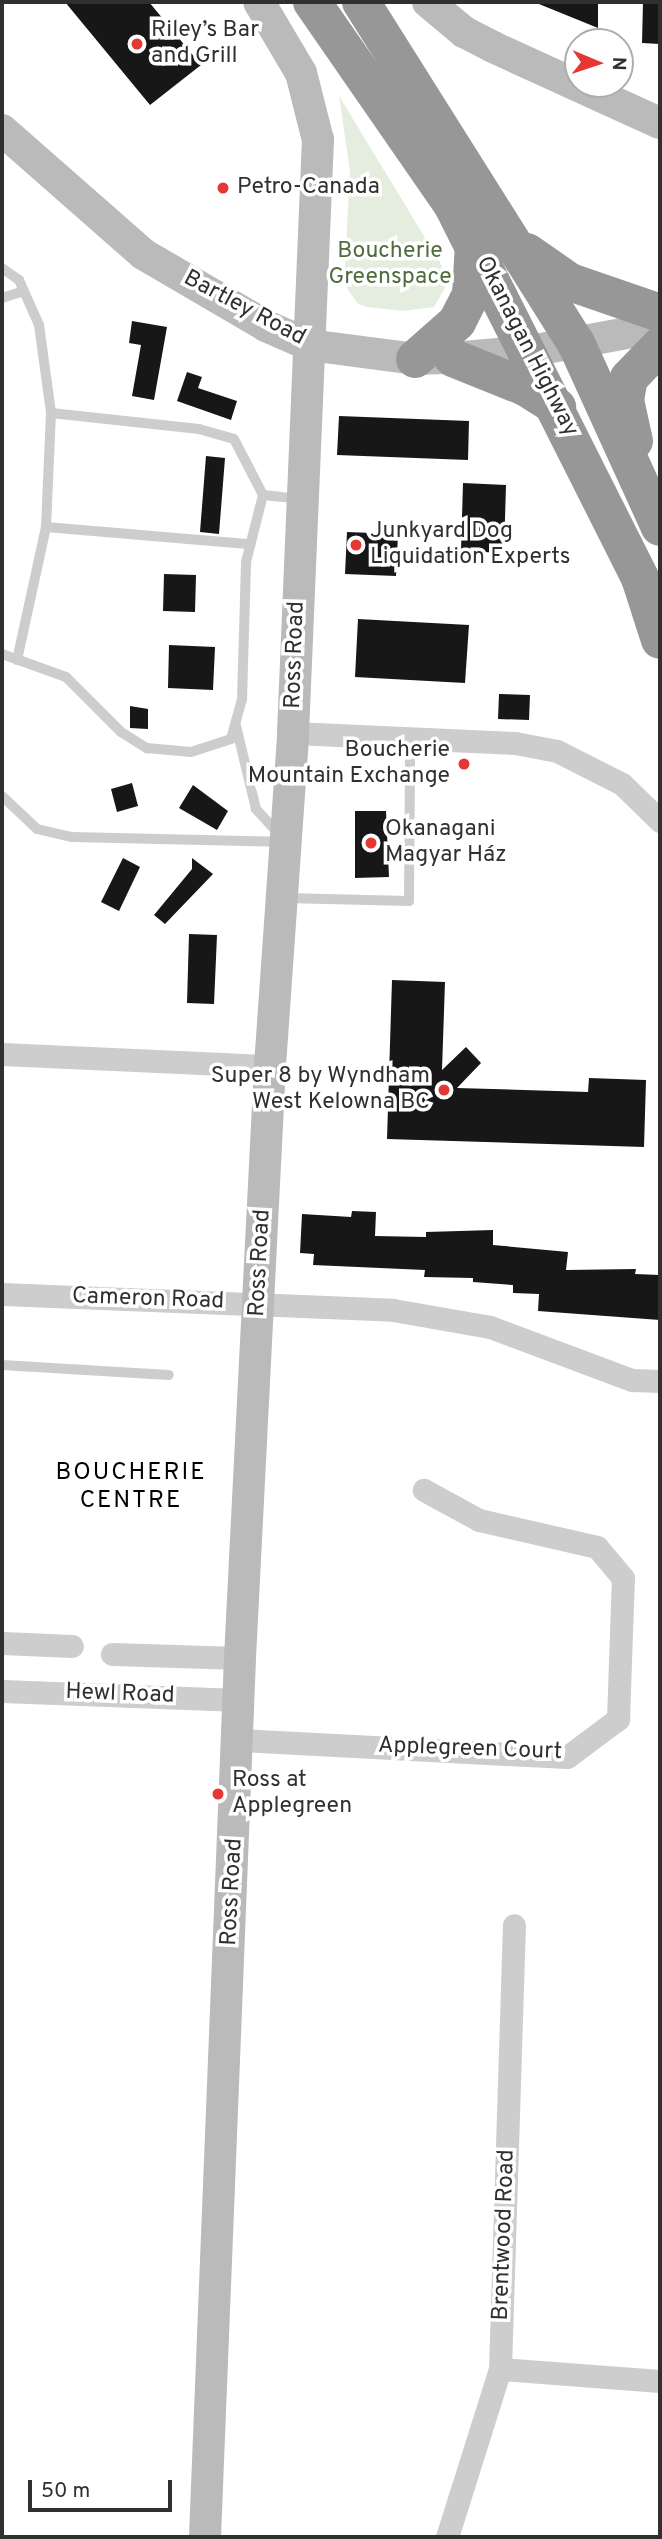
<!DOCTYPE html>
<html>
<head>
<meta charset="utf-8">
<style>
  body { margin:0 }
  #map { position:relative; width:662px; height:2539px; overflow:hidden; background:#fff; font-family:Overpass,sans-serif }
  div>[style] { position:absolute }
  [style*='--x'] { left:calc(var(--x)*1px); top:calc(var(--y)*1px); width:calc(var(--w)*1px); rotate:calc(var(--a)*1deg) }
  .green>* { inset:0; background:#e5edde }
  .building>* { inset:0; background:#171717 }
  .lane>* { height:10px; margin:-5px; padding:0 5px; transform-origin:5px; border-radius:5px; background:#cdcdcd }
  .street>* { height:23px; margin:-11.5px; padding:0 11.5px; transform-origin:11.5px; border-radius:11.5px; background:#cdcdcd }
  .secondary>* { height:32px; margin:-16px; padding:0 16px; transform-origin:16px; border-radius:16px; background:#bababa }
  .highway>* { height:38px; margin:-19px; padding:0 19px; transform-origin:19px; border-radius:19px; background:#979797 }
  .dots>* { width:19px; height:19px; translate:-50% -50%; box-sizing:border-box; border:4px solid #fff; border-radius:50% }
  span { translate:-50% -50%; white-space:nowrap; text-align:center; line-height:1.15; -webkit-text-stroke:7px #fff; paint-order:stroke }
  .poi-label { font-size:23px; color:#303030 }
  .left { translate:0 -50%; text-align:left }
  .right { translate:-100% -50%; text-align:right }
  .park-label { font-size:23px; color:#4f6c3d }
  .street-label { font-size:23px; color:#303030 }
  .neighbourhood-label { font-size:24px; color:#000; letter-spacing:2px }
  .frame { position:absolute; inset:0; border:4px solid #303030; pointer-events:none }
  .north { position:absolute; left:564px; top:28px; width:70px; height:70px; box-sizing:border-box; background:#fff; border:2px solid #acacac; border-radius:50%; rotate:92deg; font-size:19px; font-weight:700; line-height:28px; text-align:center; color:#303030 }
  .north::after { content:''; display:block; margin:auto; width:24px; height:32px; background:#e53734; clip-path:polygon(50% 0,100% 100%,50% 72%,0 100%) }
  .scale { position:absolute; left:28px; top:2480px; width:144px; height:32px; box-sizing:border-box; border:4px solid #303030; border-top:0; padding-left:9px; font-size:21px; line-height:24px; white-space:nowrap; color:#303030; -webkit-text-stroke:5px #fff; paint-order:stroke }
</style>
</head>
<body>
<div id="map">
  <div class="green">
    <i style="clip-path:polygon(339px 96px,441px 264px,446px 286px,434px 307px,403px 311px,368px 307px,358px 304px,344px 284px,350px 171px)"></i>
  </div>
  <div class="building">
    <i style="clip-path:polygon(65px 2px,149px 2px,201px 65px,150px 105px)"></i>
    <i style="clip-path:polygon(534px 2px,598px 2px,598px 28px)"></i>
    <i style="clip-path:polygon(643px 2px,660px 2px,660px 44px,642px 43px)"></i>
    <i style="clip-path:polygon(132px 321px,167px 327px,154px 400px,132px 396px,141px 345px,129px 343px)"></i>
    <i style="clip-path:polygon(187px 372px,202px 377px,198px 388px,237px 401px,231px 420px,177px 401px)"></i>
    <i style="clip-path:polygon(339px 416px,469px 421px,468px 460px,337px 455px)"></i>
    <i style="clip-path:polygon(206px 456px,225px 458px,219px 534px,200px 532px)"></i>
    <i style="clip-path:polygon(463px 483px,506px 485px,504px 553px,461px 551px)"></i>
    <i style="clip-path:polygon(347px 532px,398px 534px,396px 576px,345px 574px)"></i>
    <i style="clip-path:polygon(164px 574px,196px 575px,195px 612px,163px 611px)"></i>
    <i style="clip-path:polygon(358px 619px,469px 625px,465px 683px,355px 677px)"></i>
    <i style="clip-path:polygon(169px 645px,215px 647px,213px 690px,168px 688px)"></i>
    <i style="clip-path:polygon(499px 694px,530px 695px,529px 720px,498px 719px)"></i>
    <i style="clip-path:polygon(130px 706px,148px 709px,148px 729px,130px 728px)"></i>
    <i style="clip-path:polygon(132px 783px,138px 806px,117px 812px,111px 789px)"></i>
    <i style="clip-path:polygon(193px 785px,228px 811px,217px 830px,179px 808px)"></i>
    <i style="clip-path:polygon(355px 811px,386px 811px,389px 877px,355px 878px)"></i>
    <i style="clip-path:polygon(123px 858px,140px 867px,119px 911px,101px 902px)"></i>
    <i style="clip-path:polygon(192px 858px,213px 874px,165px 924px,154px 915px,192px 869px)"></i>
    <i style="clip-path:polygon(189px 934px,217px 935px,214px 1004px,187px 1003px)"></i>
    <i style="clip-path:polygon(392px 980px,445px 982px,442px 1070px,466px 1047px,481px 1063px,457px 1088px,588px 1092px,589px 1078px,646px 1080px,644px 1147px,387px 1139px)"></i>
    <i style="clip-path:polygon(352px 1211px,376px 1212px,375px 1236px,426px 1237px,426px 1232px,493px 1230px,493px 1245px,568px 1252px,566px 1270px,636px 1269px,635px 1274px,660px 1275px,660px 1320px,538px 1311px,539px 1294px,513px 1293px,513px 1285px,473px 1282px,473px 1278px,424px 1277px,425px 1270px,313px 1265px,314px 1254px,300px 1253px,302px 1214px,351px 1217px)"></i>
  </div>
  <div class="lane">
    <i style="--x:2;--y:268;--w:21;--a:35"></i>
    <i style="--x:19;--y:280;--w:49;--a:66"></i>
    <i style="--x:39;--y:325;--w:89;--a:82.2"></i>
    <i style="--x:51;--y:413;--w:149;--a:6.2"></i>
    <i style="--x:199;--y:429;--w:36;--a:16"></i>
    <i style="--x:234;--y:439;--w:63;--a:62.6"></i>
    <i style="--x:263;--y:495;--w:37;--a:6"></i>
    <i style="--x:2;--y:298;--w:23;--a:-18"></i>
    <i style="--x:46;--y:527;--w:205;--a:4.8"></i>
    <i style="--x:2;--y:654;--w:68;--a:19.8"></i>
    <i style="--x:66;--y:677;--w:78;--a:45"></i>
    <i style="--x:121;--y:732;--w:31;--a:32"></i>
    <i style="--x:147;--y:748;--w:44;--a:5.2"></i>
    <i style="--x:191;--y:752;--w:42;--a:-18"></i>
    <i style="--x:231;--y:739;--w:41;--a:-74.6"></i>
    <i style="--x:242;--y:699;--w:137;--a:-88.3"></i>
    <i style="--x:246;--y:562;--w:69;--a:-75.8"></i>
    <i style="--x:17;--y:660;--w:136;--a:-77.7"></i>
    <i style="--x:46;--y:527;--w:114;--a:-87.5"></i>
    <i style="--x:2;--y:796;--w:48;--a:43.3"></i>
    <i style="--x:37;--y:829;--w:36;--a:13"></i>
    <i style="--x:72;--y:837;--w:214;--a:1.3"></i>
    <i style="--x:286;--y:842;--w:45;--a:-132.3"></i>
    <i style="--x:256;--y:809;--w:85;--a:-103.5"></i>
    <i style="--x:285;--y:898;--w:124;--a:1.4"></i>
    <i style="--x:409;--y:901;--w:163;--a:-89.6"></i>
    <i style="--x:2;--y:1365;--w:167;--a:3.4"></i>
  </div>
  <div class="street">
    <i style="--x:293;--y:733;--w:222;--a:2.6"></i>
    <i style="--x:515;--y:743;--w:43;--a:10.8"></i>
    <i style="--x:557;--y:751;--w:73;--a:26.9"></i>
    <i style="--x:622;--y:784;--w:53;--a:44.2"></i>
    <i style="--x:2;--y:1054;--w:268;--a:2.6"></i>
    <i style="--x:2;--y:1294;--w:391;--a:2.3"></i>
    <i style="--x:393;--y:1310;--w:98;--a:9.9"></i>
    <i style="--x:490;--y:1327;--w:152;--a:20.5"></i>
    <i style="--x:632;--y:1380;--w:28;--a:2"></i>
    <i style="--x:2;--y:1643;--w:70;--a:2.5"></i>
    <i style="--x:112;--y:1654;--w:128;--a:1.8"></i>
    <i style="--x:2;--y:1691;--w:237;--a:2.2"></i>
    <i style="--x:240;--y:1740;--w:327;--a:3"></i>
    <i style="--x:567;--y:1757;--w:64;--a:-36.7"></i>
    <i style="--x:618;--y:1719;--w:141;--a:-88"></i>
    <i style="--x:623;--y:1578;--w:40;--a:-130"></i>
    <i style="--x:597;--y:1547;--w:121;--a:-167.1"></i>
    <i style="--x:479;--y:1520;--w:63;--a:-151.4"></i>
    <i style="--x:500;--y:2369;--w:160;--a:4.3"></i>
    <i style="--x:447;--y:2537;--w:176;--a:-72.5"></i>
    <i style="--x:500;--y:2369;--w:444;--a:-88.2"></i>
  </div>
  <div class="secondary">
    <i style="--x:428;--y:2;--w:47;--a:39.8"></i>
    <i style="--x:464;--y:32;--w:33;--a:27"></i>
    <i style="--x:493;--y:47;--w:183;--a:24.5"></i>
    <i style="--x:2;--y:130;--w:188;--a:41.3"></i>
    <i style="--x:143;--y:254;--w:143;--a:30.3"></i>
    <i style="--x:266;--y:326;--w:47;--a:23.8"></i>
    <i style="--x:309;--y:345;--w:107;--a:7.5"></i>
    <i style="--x:415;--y:359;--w:38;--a:-2"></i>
    <i style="--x:453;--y:358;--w:77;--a:-5.2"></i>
    <i style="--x:530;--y:351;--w:132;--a:-10.5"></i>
    <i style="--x:205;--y:2537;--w:880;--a:-87.72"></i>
    <i style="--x:240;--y:1658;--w:593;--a:-87.1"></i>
    <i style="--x:270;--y:1066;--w:334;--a:-86"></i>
    <i style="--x:293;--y:733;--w:594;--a:-87.59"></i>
    <i style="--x:318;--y:140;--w:69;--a:-104.2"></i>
    <i style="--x:301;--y:73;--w:82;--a:-120.6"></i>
  </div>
  <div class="highway">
    <i style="--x:312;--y:2;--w:248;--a:55.3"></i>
    <i style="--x:453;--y:206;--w:416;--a:63.3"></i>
    <i style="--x:640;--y:578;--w:65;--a:72.1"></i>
    <i style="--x:361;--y:2;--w:403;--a:57.8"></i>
    <i style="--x:576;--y:343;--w:202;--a:65.5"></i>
    <i style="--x:527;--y:252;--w:52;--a:34.9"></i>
    <i style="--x:570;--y:282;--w:95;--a:19"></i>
    <i style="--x:453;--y:358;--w:78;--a:21.9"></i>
    <i style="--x:525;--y:387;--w:38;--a:32"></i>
    <i style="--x:415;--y:359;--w:56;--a:-41.4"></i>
    <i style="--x:457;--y:322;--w:30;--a:-63"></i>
    <i style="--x:471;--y:295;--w:50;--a:-86.6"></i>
    <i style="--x:634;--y:441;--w:42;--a:-102.4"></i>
    <i style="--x:625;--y:400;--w:22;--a:-80"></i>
    <i style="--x:629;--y:378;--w:45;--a:-45.9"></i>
  </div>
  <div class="dots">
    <i style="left:137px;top:44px;background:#e53734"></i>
    <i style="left:223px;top:188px;background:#e53734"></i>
    <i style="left:356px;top:545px;background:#e53734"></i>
    <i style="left:464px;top:764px;background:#e53734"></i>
    <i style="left:371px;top:843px;background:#e53734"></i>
    <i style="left:444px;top:1090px;background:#e53734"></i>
    <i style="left:218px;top:1794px;background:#e53734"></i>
  </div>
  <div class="poi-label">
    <span class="left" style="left:151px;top:44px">Riley’s Bar<br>and Grill</span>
    <span class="left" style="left:237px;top:188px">Petro-Canada</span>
    <span class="left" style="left:370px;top:545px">Junkyard Dog<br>Liquidation Experts</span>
    <span class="right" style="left:450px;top:764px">Boucherie<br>Mountain Exchange</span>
    <span class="left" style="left:385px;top:843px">Okanagani<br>Magyar Ház</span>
    <span class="right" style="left:430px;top:1090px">Super 8 by Wyndham<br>West Kelowna BC</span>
    <span class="left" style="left:232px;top:1794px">Ross at<br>Applegreen</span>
  </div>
  <div class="park-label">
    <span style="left:390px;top:265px">Boucherie<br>Greenspace</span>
  </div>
  <div class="street-label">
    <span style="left:244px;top:309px;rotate:28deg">Bartley Road</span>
    <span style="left:526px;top:347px;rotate:63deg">Okanagan Highway</span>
    <span style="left:296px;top:655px;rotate:-88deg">Ross Road</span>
    <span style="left:261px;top:1263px;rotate:-87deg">Ross Road</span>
    <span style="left:148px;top:1300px;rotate:2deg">Cameron Road</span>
    <span style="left:120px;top:1695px;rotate:2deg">Hewl Road</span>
    <span style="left:470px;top:1750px;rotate:2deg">Applegreen Court</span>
    <span style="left:233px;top:1892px;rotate:-87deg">Ross Road</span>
    <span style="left:505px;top:2235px;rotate:-88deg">Brentwood Road</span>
  </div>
  <div class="neighbourhood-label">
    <span style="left:131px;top:1488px">BOUCHERIE<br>CENTRE</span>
  </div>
  <div class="frame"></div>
  <div class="north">N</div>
  <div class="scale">50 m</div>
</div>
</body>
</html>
